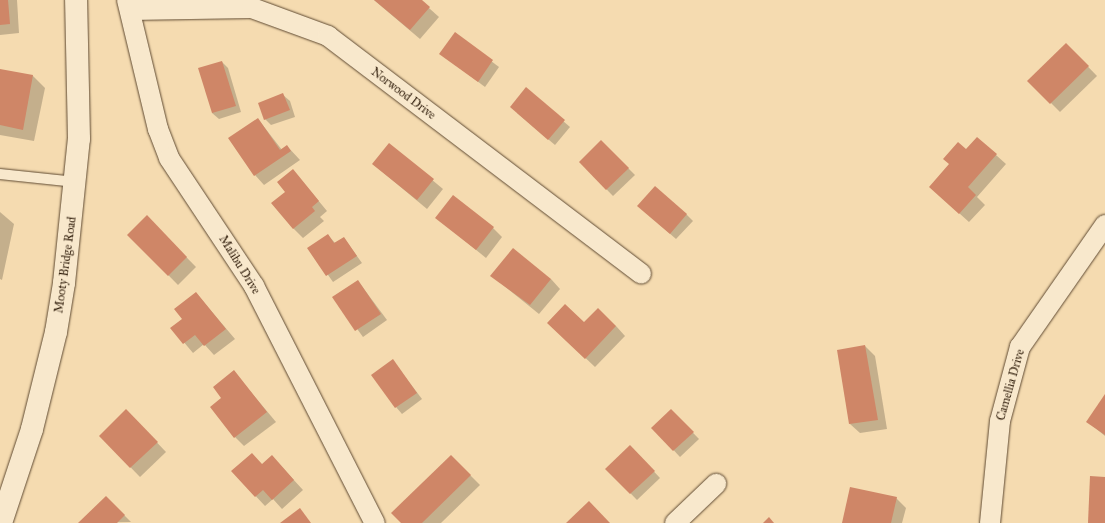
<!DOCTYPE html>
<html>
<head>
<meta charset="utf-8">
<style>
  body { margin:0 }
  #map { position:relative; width:1105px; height:523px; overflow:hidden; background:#f5dbb0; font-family:"IM FELL Great Primer",serif }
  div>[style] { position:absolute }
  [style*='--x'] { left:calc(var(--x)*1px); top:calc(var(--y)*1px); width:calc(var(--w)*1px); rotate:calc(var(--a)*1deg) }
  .shadow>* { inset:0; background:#0003 }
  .building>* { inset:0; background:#cf8667 }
  .roads { filter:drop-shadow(0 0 1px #5f4a32) drop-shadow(0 0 1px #5f4a32) }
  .lane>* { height:10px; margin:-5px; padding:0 5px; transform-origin:5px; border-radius:5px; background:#f8e8cc }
  .street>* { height:20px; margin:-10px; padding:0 10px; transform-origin:10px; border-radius:10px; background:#f8e8cc }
  .secondary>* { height:22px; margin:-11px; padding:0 11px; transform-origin:11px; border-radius:11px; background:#f8e8cc }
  span { translate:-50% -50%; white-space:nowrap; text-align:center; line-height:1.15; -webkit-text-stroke:3px #f8e8cc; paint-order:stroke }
  .street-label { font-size:12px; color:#2d1a08 }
</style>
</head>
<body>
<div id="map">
  <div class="shadow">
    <i style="clip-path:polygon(0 0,17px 0,19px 33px,0 35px)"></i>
    <i style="clip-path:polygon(374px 0,420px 0,439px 17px,420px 39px)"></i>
    <i style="clip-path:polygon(455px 34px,499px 67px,485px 87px,441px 54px)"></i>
    <i style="clip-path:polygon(1066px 44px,1097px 76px,1060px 112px,1029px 81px)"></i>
    <i style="clip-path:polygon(222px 62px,228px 68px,241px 112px,219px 119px,212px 113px)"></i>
    <i style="clip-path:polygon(0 70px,33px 76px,45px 88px,34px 141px,0 135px)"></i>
    <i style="clip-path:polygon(526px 89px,570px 127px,555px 145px,517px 113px)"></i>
    <i style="clip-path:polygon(283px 95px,290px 101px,295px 117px,271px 125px,265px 119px)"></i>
    <i style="clip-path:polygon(258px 119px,282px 150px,287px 146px,300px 160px,264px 185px,255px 175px)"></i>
    <i style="clip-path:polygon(977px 138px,1006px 164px,977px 197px,985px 205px,969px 222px,940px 196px,966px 151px)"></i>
    <i style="clip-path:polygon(601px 141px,635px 175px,613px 196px,580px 162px)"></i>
    <i style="clip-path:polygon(389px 144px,443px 189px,427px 209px,373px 164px)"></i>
    <i style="clip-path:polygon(293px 170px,327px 211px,320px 217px,324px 221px,303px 238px,293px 228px,286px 192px)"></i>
    <i style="clip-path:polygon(0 212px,14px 224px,2px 280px,0 279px)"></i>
    <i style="clip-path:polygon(645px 212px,686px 214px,693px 221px,676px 239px)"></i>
    <i style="clip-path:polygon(147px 217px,196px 267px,178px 285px,129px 235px)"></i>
    <i style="clip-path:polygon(437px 218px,493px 228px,502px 237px,486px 258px)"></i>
    <i style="clip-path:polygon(328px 235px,335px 243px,344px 238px,362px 263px,333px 282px,309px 248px)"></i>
    <i style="clip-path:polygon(492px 276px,551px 279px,560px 289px,539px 314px)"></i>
    <i style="clip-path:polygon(358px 281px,387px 320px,363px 337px,334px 297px)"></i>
    <i style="clip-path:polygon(196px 293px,235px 339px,214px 355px,204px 344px,193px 353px,172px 328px,183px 319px)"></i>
    <i style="clip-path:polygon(585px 324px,616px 326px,625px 336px,595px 367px,558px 332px)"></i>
    <i style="clip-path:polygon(865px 346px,875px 356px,887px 429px,860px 433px,850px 424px)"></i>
    <i style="clip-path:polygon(393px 361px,422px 399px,402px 414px,396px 407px)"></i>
    <i style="clip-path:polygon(234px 372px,276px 422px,244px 446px,235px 437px,223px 398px)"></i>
    <i style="clip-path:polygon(1105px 396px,1105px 436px,1088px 422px)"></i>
    <i style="clip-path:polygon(126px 410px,166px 452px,140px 477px,100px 436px)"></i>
    <i style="clip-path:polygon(671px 410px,699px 439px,680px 457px,653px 428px)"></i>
    <i style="clip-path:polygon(630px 446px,660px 478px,637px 500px,607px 469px)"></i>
    <i style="clip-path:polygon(451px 456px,480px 485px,441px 523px,402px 523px)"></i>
    <i style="clip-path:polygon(263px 465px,281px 466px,303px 490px,282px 509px,273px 499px,265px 506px,232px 471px)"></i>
    <i style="clip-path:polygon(106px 497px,131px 522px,79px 523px)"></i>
    <i style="clip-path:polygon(896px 498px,906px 508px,902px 523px,843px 523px)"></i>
  </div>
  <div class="building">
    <i style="clip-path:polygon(0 0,8px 0,10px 24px,0 25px)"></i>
    <i style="clip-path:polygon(374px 0,422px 0,430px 7px,410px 30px)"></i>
    <i style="clip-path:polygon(455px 32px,493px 60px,478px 82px,439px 54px)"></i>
    <i style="clip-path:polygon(1066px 43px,1089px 66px,1050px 104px,1027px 81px)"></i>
    <i style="clip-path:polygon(222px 61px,236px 106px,212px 113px,198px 68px)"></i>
    <i style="clip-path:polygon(0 69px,33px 75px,23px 130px,0 125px)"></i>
    <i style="clip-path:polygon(526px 87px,565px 120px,548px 140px,510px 107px)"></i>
    <i style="clip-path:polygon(283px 93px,290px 110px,264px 120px,258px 103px)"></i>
    <i style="clip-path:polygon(258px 118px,280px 150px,287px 145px,291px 151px,254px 176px,228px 138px)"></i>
    <i style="clip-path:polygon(977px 137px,997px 154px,968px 187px,976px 195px,959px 214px,929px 187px,949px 164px,943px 159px,958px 142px,966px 149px)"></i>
    <i style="clip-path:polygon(601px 140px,629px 168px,606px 190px,579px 162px)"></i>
    <i style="clip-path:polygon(389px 143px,434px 179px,417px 200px,372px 164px)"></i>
    <i style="clip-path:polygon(293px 169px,319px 201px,312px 207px,315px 211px,293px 229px,271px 203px,285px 192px,277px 182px)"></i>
    <i style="clip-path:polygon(655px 186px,687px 214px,670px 234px,637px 206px)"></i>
    <i style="clip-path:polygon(453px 195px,494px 227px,476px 250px,435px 218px)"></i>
    <i style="clip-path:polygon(147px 215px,187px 257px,168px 276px,127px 235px)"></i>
    <i style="clip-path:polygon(328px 234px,334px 243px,344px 237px,357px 256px,326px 276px,307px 248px)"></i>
    <i style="clip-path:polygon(513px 248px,551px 279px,530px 305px,490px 276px)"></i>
    <i style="clip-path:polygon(358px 280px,381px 314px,355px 331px,332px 297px)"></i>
    <i style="clip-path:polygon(196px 292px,226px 329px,204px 346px,195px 335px,183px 344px,170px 328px,182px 319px,174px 309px)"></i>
    <i style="clip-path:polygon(565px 304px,584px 322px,598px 308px,616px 326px,585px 359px,547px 323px)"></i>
    <i style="clip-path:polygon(865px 345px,878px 420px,849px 424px,837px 350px)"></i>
    <i style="clip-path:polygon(393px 359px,417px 393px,395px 408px,371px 375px)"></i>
    <i style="clip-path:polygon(234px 370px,267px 412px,234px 438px,210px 407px,221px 398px,213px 387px)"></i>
    <i style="clip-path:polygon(1105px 394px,1105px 435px,1086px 422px)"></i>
    <i style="clip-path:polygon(126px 409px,158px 442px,130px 468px,99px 436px)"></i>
    <i style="clip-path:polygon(671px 409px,694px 432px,673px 451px,651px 428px)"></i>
    <i style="clip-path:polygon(630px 445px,655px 471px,630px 494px,605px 469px)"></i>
    <i style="clip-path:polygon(252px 453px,262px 464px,272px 455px,294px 480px,272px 500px,263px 490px,255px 497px,231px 471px)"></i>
    <i style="clip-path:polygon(451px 455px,471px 475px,422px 523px,401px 523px,391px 513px)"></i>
    <i style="clip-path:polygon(1090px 476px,1105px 477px,1105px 523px,1088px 523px)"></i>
    <i style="clip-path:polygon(850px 487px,897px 497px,891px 523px,842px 523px)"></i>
    <i style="clip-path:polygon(106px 496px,125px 515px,117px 523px,78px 523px)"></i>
    <i style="clip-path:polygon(589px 501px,610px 523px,566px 523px)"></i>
    <i style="clip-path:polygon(300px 508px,311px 523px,280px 523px)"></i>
    <i style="clip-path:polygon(769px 517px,774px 523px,763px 523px)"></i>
  </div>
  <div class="roads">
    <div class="lane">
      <i style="--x:0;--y:174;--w:76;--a:6"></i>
    </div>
    <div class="street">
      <i style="--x:127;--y:0;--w:133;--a:76.5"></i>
      <i style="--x:158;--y:129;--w:31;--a:69"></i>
      <i style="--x:169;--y:158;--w:154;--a:56.4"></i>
      <i style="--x:254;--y:286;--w:266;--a:63"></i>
      <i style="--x:130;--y:10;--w:122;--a:-0.9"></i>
      <i style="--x:252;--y:8;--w:81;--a:20.2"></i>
      <i style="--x:328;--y:36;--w:393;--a:37.2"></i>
      <i style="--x:675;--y:523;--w:57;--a:-43.6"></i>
      <i style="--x:990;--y:523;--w:102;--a:-84.4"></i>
      <i style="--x:1000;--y:421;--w:77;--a:-74.9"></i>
      <i style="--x:1020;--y:347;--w:149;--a:-55.1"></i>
    </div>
    <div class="secondary">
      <i style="--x:1;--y:523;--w:99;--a:-71.7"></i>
      <i style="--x:32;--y:429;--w:100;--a:-76.1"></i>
      <i style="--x:56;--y:332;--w:50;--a:-80.7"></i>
      <i style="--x:64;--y:283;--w:145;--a:-84.1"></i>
      <i style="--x:79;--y:139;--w:139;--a:-91.2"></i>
    </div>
  </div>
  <div class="street-label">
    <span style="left:403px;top:94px;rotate:37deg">Norwood Drive</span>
    <span style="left:66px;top:265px;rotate:-82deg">Mooty Bridge Road</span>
    <span style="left:239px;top:265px;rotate:58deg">Malibu Drive</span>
    <span style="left:1011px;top:385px;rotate:-74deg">Camellia Drive</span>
  </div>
</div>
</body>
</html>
